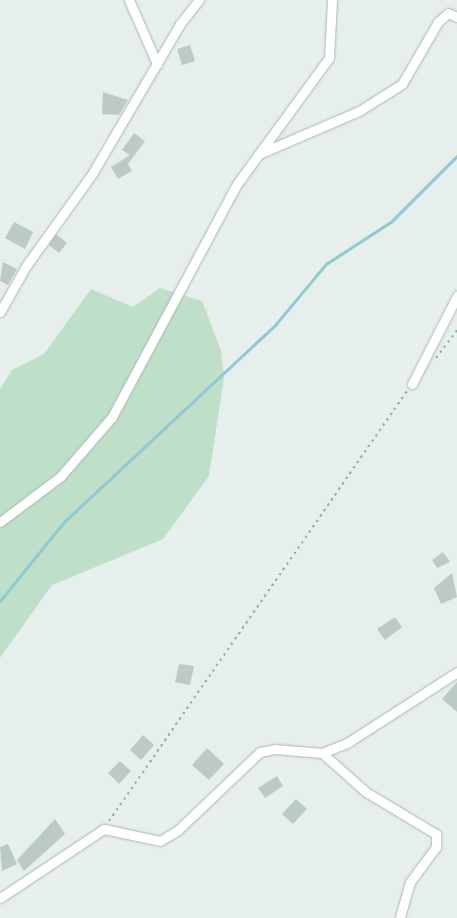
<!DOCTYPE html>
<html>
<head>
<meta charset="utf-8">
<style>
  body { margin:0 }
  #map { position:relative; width:457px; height:918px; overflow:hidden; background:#e6efeb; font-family:Mulish,sans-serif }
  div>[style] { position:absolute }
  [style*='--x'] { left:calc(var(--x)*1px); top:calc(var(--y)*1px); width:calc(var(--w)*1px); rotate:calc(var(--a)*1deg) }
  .green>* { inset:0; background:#bfe0c8 }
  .stream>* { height:2.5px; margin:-1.25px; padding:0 1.25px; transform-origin:1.25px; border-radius:1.25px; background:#8ec9d4 }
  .building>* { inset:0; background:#bbcac4 }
  .path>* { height:2px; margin-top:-1px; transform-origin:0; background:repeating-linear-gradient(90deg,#86b3a5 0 2.5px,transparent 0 6.5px) }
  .roads { filter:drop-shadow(0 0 1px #a8b8b2) drop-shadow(0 0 1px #a8b8b2) }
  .minor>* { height:9px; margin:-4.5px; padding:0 4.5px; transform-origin:4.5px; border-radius:4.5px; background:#fff }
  span { translate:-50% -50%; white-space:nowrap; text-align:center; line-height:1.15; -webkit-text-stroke:4.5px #f7fbf9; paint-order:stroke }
</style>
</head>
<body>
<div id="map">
  <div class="green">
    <i style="clip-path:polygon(160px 288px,202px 301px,221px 351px,224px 377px,209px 476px,163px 539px,52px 585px,0 658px,0 389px,12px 370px,44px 354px,91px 289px,133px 307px)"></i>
  </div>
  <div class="stream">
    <i style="--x:0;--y:601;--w:102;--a:-51"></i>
    <i style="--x:64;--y:522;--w:290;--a:-43"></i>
    <i style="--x:276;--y:324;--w:78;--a:-50.2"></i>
    <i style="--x:326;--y:264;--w:77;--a:-32.9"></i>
    <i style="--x:391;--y:222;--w:93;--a:-45"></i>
  </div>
  <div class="building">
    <i style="clip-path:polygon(190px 45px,195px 61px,182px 65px,177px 49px)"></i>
    <i style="clip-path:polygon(103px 92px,128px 100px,119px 115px,102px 114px)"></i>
    <i style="clip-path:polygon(134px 133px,145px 141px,128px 164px,132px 171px,118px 179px,111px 167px,130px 155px,122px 150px)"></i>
    <i style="clip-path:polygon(14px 222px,33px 232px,25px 249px,5px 238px)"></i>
    <i style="clip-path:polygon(56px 234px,67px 243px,59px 253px,49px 245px)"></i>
    <i style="clip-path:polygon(3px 262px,17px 269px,8px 285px,0 281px)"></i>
    <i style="clip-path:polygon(443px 552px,450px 562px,437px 568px,432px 560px)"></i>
    <i style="clip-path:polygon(452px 573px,457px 597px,441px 604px,434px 588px)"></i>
    <i style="clip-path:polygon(395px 617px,402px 627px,385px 640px,377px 629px)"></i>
    <i style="clip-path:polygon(179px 664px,194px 666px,190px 685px,175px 682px)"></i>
    <i style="clip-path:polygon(457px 682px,457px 712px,442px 699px)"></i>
    <i style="clip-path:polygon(143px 735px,154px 745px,141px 760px,130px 750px)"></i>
    <i style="clip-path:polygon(207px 748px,224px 764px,209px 780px,192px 765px)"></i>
    <i style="clip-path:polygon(120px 761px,131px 771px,119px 784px,108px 773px)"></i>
    <i style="clip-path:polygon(277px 776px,283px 786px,265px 798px,258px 788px)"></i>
    <i style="clip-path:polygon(296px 799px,307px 809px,293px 824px,282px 814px)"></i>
    <i style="clip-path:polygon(55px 819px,65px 834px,24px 871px,17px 860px)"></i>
    <i style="clip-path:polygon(8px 844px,17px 864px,2px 871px,0 847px)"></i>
  </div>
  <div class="path">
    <i style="--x:436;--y:358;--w:35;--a:-53"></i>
    <i style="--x:109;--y:821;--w:523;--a:-55.28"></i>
  </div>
  <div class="roads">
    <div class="minor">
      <i style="--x:129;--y:0;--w:70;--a:66.4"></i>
      <i style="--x:261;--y:153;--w:107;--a:-23.2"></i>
      <i style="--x:359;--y:111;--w:51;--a:-32.1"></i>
      <i style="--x:402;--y:84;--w:72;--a:-59.9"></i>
      <i style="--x:438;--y:22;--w:13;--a:-42"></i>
      <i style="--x:448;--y:13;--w:10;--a:24"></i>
      <i style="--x:0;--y:312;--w:53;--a:-60.5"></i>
      <i style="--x:26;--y:266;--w:113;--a:-54.3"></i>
      <i style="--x:92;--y:174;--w:174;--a:-59.6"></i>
      <i style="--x:180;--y:24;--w:31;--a:-52"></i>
      <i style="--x:412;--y:384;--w:99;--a:-62.9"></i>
      <i style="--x:0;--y:522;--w:75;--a:-36.9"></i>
      <i style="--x:60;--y:477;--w:79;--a:-49.1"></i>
      <i style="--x:112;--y:417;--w:264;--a:-61.8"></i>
      <i style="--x:237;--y:184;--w:156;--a:-53.9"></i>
      <i style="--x:329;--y:58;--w:58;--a:-87"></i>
      <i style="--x:322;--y:753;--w:59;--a:41.6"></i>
      <i style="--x:366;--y:792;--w:82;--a:31"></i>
      <i style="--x:436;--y:834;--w:13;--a:90"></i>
      <i style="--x:436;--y:847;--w:44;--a:126.6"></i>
      <i style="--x:410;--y:882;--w:37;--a:106"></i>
      <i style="--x:0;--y:898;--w:125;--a:-33.6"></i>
      <i style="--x:104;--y:829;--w:57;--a:12.1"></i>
      <i style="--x:160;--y:841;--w:21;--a:-31"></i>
      <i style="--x:178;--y:830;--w:113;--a:-43.6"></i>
      <i style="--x:260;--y:752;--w:15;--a:-11"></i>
      <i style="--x:275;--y:749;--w:47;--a:4.9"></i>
      <i style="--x:322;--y:753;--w:27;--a:-22"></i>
      <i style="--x:347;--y:743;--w:131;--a:-32.8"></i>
    </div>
  </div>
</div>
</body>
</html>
